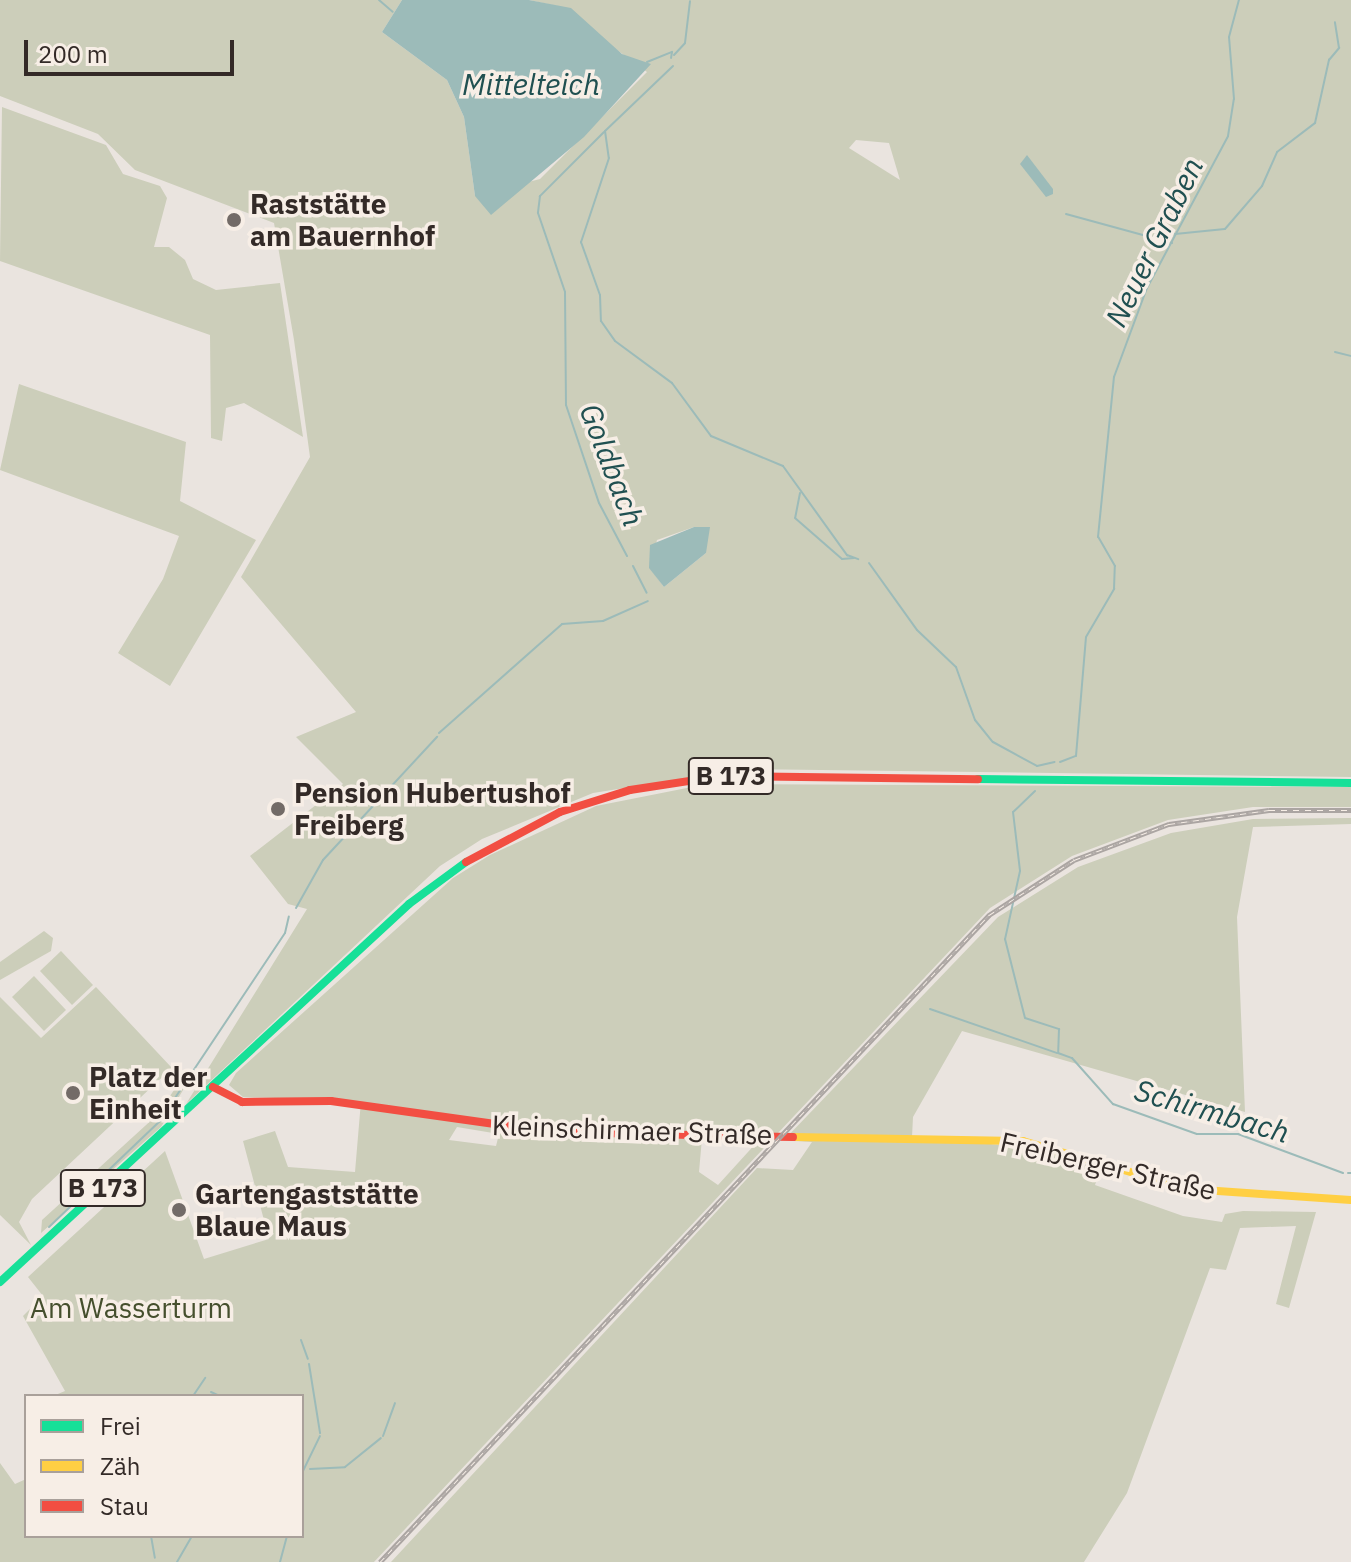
<!DOCTYPE html>
<html>
<head>
<meta charset="utf-8">
<style>
  body { margin:0 }
  #map { position:relative; width:1351px; height:1562px; overflow:hidden; background:#eae4df; font-family:"IBM Plex Sans",sans-serif }
  div>[style] { position:absolute }
  [style*='--x'] { left:calc(var(--x)*1px); top:calc(var(--y)*1px); width:calc(var(--w)*1px); rotate:calc(var(--a)*1deg) }
  .green>* { inset:0; background:#ccceba }
  .water>* { inset:0; background:#9cbbb9 }
  .stream>* { height:2px; margin:-1px; padding:0 1px; transform-origin:1px; border-radius:1px; background:#9cbbb9 }
  .fast>* { height:8px; margin:-4px; padding:0 4px; transform-origin:4px; border-radius:4px; background:#16e098 }
  .slow>* { height:8px; margin:-4px; padding:0 4px; transform-origin:4px; border-radius:4px; background:#ffcf43 }
  .jam>* { height:8px; margin:-4px; padding:0 4px; transform-origin:4px; border-radius:4px; background:#f24e42 }
  .rail>* { height:5px; margin-top:-2.5px; transform-origin:0; background:repeating-linear-gradient(90deg,#f7eee6 0 6px,#aba5a2 0 12px); box-sizing:border-box; border-block:2px solid #aba5a2 }
  .dots>* { width:22px; height:22px; translate:-50% -50%; box-sizing:border-box; border:4px solid #f7eee6; border-radius:50% }
  span { translate:-50% -50%; white-space:nowrap; text-align:center; line-height:1.15; -webkit-text-stroke:7px #f7eee6; paint-order:stroke }
  .shield-label span { padding:2px 6px; background:#f7eee6; border:2px solid; border-radius:6px; -webkit-text-stroke-width:0 }
  .shield-label { font-size:26px; color:#332a27; font-weight:700 }
  .poi-label { font-size:28px; color:#332a27; font-weight:700 }
  .left { translate:0 -50%; text-align:left }
  .street-label { font-size:28px; color:#332a27 }
  .park-label { font-size:28px; color:#454f2d }
  .water-label { font-size:30px; color:#205051; font-style:italic }
  .legend { position:absolute; left:24px; top:1394px; width:280px; height:144px; box-sizing:border-box; background:#f7eee6; border:2px solid #a9a09a; margin:0; padding:10px 14px; list-style:none; font-size:24px; color:#332a27 }
  .legend li { display:flex; align-items:center; gap:16px; height:40px }
  .legend b { width:40px; border:2px solid #a9a09a }
  .scale { position:absolute; left:24px; top:40px; width:210px; height:36px; box-sizing:border-box; border:4px solid #332a27; border-top:0; padding-left:10px; font-size:24px; line-height:28px; white-space:nowrap; color:#332a27; -webkit-text-stroke:6px #f7eee6; paint-order:stroke }
</style>
</head>
<body>
<div id="map">
  <div class="green">
    <i style="clip-path:polygon(evenodd,0 0,402px 0,382px 32px,447px 80px,464px 117px,475px 196px,540px 179px,647px 72px,557px 6px,529px 0,1351px 0,1351px 777px,745px 769px,593px 793px,482px 839px,440px 866px,186px 1104px,307px 909px,288px 904px,250px 856px,343px 784px,296px 737px,356px 712px,241px 577px,310px 457px,294px 340px,274px 223px,135px 170px,98px 134px,0 96px,0 0,856px 140px,889px 143px,900px 180px,849px 148px,856px 140px,0 0,694px 527px,706px 553px,664px 587px,650px 568px,657px 540px,694px 527px)"></i>
    <i style="clip-path:polygon(2px 107px,106px 145px,123px 174px,160px 186px,167px 198px,154px 247px,169px 247px,185px 260px,193px 279px,216px 290px,280px 283px,303px 437px,244px 403px,226px 408px,222px 441px,211px 438px,210px 335px,0 261px)"></i>
    <i style="clip-path:polygon(19px 384px,186px 442px,180px 501px,256px 540px,170px 686px,118px 653px,163px 579px,179px 536px,0 470px)"></i>
    <i style="clip-path:polygon(evenodd,707px 784px,1351px 787px,1351px 807px,1253px 807px,1168px 820px,1072px 856px,990px 908px,374px 1562px,0 1562px,0 1463px,15px 1484px,26px 1479px,26px 1536px,302px 1536px,302px 1396px,53px 1396px,65px 1391px,23px 1316px,43px 1296px,28px 1277px,165px 1151px,204px 1259px,269px 1239px,243px 1141px,275px 1131px,288px 1167px,355px 1172px,361px 1101px,243px 1097px,229px 1085px,236px 1073px,453px 878px,490px 855px,596px 806px,707px 784px,457px 1127px,499px 1134px,496px 1146px,449px 1140px,457px 1127px,707px 784px,702px 1138px,758px 1140px,758px 1141px,718px 1185px,699px 1172px,702px 1138px)"></i>
    <i style="clip-path:polygon(1351px 818px,1351px 824px,1253px 827px,1237px 917px,1245px 1112px,962px 1031px,913px 1117px,912px 1137px,1045px 1149px,1100px 1170px,1095px 1185px,1183px 1216px,1222px 1222px,1225px 1214px,1243px 1211px,1316px 1212px,1289px 1308px,1276px 1304px,1296px 1226px,1240px 1228px,1226px 1270px,1210px 1268px,1127px 1493px,1084px 1562px,391px 1562px,757px 1168px,793px 1170px,812px 1142px,784px 1140px,998px 917px,1078px 867px,1171px 833px,1253px 819px)"></i>
    <i style="clip-path:polygon(44px 931px,53px 938px,51px 951px,0 980px,0 962px)"></i>
    <i style="clip-path:polygon(61px 951px,93px 985px,72px 1005px,40px 971px)"></i>
    <i style="clip-path:polygon(34px 976px,66px 1010px,44px 1031px,12px 997px)"></i>
    <i style="clip-path:polygon(96px 987px,172px 1068px,32px 1199px,19px 1222px,31px 1245px,0 1215px,0 997px,41px 1038px)"></i>
    <i style="clip-path:polygon(187px 1071px,192px 1075px,161px 1127px,41px 1233px,42px 1220px,157px 1115px)"></i>
  </div>
  <div class="water">
    <i style="clip-path:polygon(402px 0,529px 0,571px 8px,622px 54px,651px 64px,584px 137px,491px 215px,475px 196px,464px 117px,447px 80px,382px 32px)"></i>
    <i style="clip-path:polygon(1027px 155px,1053px 189px,1053px 194px,1046px 197px,1020px 164px)"></i>
    <i style="clip-path:polygon(694px 527px,710px 527px,706px 553px,664px 587px,649px 568px,650px 545px)"></i>
  </div>
  <div class="stream">
    <i style="--x:379;--y:0;--w:18;--a:41"></i>
    <i style="--x:674;--y:55;--w:16;--a:-47"></i>
    <i style="--x:685;--y:43;--w:42;--a:-83.2"></i>
    <i style="--x:647;--y:62;--w:27;--a:-22"></i>
    <i style="--x:672;--y:52;--w:6;--a:99"></i>
    <i style="--x:673;--y:66;--w:94;--a:136.3"></i>
    <i style="--x:605;--y:131;--w:27;--a:82"></i>
    <i style="--x:609;--y:158;--w:89;--a:108.4"></i>
    <i style="--x:581;--y:242;--w:56;--a:70.3"></i>
    <i style="--x:600;--y:295;--w:26;--a:88"></i>
    <i style="--x:601;--y:321;--w:24;--a:55"></i>
    <i style="--x:615;--y:341;--w:71;--a:36.4"></i>
    <i style="--x:672;--y:383;--w:66;--a:53.7"></i>
    <i style="--x:711;--y:436;--w:78;--a:22.6"></i>
    <i style="--x:783;--y:466;--w:110;--a:54.3"></i>
    <i style="--x:847;--y:555;--w:12;--a:20"></i>
    <i style="--x:604;--y:132;--w:91;--a:135"></i>
    <i style="--x:540;--y:196;--w:17;--a:97"></i>
    <i style="--x:538;--y:213;--w:83;--a:71.1"></i>
    <i style="--x:565;--y:292;--w:113;--a:89.5"></i>
    <i style="--x:566;--y:405;--w:103;--a:71.4"></i>
    <i style="--x:599;--y:503;--w:60;--a:62.2"></i>
    <i style="--x:1066;--y:214;--w:110;--a:15.3"></i>
    <i style="--x:1175;--y:234;--w:50;--a:-5.7"></i>
    <i style="--x:1225;--y:229;--w:57;--a:-49.3"></i>
    <i style="--x:1262;--y:186;--w:37;--a:-66"></i>
    <i style="--x:1277;--y:152;--w:48;--a:-37.3"></i>
    <i style="--x:1315;--y:123;--w:65;--a:-77.5"></i>
    <i style="--x:1329;--y:60;--w:16;--a:-50"></i>
    <i style="--x:1339;--y:48;--w:26;--a:-99"></i>
    <i style="--x:1335;--y:352;--w:16;--a:14"></i>
    <i style="--x:800;--y:493;--w:25;--a:101"></i>
    <i style="--x:795;--y:518;--w:62;--a:41.1"></i>
    <i style="--x:842;--y:559;--w:12;--a:-5"></i>
    <i style="--x:869;--y:563;--w:82;--a:54.4"></i>
    <i style="--x:917;--y:630;--w:54;--a:43.5"></i>
    <i style="--x:956;--y:667;--w:56;--a:70.3"></i>
    <i style="--x:975;--y:720;--w:28;--a:51"></i>
    <i style="--x:993;--y:742;--w:50;--a:28.6"></i>
    <i style="--x:1037;--y:766;--w:18;--a:-13"></i>
    <i style="--x:633;--y:566;--w:30;--a:63"></i>
    <i style="--x:439;--y:733;--w:164;--a:-41.5"></i>
    <i style="--x:562;--y:624;--w:41;--a:-4.2"></i>
    <i style="--x:603;--y:621;--w:49;--a:-24"></i>
    <i style="--x:1060;--y:762;--w:17;--a:-21"></i>
    <i style="--x:1076;--y:756;--w:119;--a:-85.2"></i>
    <i style="--x:1086;--y:637;--w:56;--a:-59.7"></i>
    <i style="--x:1114;--y:589;--w:23;--a:-88"></i>
    <i style="--x:1115;--y:566;--w:34;--a:-120"></i>
    <i style="--x:1098;--y:537;--w:161;--a:-84.3"></i>
    <i style="--x:1114;--y:377;--w:95;--a:-69.7"></i>
    <i style="--x:1147;--y:288;--w:172;--a:-61.9"></i>
    <i style="--x:1228;--y:136;--w:37;--a:-81"></i>
    <i style="--x:1234;--y:99;--w:62;--a:-94.6"></i>
    <i style="--x:1229;--y:37;--w:38;--a:-75"></i>
    <i style="--x:1035;--y:791;--w:30;--a:136"></i>
    <i style="--x:1013;--y:812;--w:59;--a:83.2"></i>
    <i style="--x:1020;--y:871;--w:70;--a:102.4"></i>
    <i style="--x:1005;--y:939;--w:81;--a:75.8"></i>
    <i style="--x:1025;--y:1018;--w:36;--a:18"></i>
    <i style="--x:1059;--y:1029;--w:24;--a:92"></i>
    <i style="--x:1058;--y:1053;--w:15;--a:20"></i>
    <i style="--x:1072;--y:1058;--w:62;--a:48.3"></i>
    <i style="--x:1113;--y:1104;--w:89;--a:19.7"></i>
    <i style="--x:1197;--y:1134;--w:41;--a:0"></i>
    <i style="--x:1238;--y:1134;--w:112;--a:20.4"></i>
    <i style="--x:296;--y:908;--w:55;--a:-60.6"></i>
    <i style="--x:323;--y:860;--w:168;--a:-47.2"></i>
    <i style="--x:930;--y:1009;--w:134;--a:19.1"></i>
    <i style="--x:165;--y:1113;--w:216;--a:-56.3"></i>
    <i style="--x:285;--y:933;--w:17;--a:-77"></i>
    <i style="--x:1348;--y:1173;--w:3;--a:0"></i>
    <i style="--x:49;--y:1227;--w:156;--a:-43.7"></i>
    <i style="--x:301;--y:1340;--w:20;--a:70"></i>
    <i style="--x:309;--y:1364;--w:70;--a:80.9"></i>
    <i style="--x:211;--y:1392;--w:10;--a:24"></i>
    <i style="--x:193;--y:1396;--w:22;--a:-56"></i>
    <i style="--x:383;--y:1436;--w:35;--a:-70"></i>
    <i style="--x:310;--y:1469;--w:35;--a:-3"></i>
    <i style="--x:345;--y:1467;--w:46;--a:-38.9"></i>
    <i style="--x:302;--y:1473;--w:41;--a:-64.1"></i>
    <i style="--x:151;--y:1536;--w:22;--a:80"></i>
    <i style="--x:177;--y:1562;--w:30;--a:-60"></i>
    <i style="--x:280;--y:1562;--w:27;--a:-75"></i>
  </div>
  <div class="fast">
    <i style="--x:978;--y:779;--w:373;--a:0.6"></i>
    <i style="--x:0;--y:1282;--w:557;--a:-42.74"></i>
    <i style="--x:409;--y:904;--w:71;--a:-36.4"></i>
  </div>
  <div class="slow">
    <i style="--x:793;--y:1137;--w:230;--a:1"></i>
    <i style="--x:1023;--y:1141;--w:173;--a:16.1"></i>
    <i style="--x:1189;--y:1189;--w:162;--a:3.9"></i>
  </div>
  <div class="jam">
    <i style="--x:466;--y:862;--w:106;--a:-28"></i>
    <i style="--x:560;--y:812;--w:73;--a:-17.4"></i>
    <i style="--x:630;--y:790;--w:92;--a:-8.7"></i>
    <i style="--x:721;--y:776;--w:257;--a:0.7"></i>
    <i style="--x:213;--y:1087;--w:33;--a:27"></i>
    <i style="--x:242;--y:1102;--w:89;--a:-0.6"></i>
    <i style="--x:331;--y:1101;--w:222;--a:8"></i>
    <i style="--x:551;--y:1132;--w:242;--a:1.2"></i>
  </div>
  <div class="rail">
    <i style="--x:380;--y:1562;--w:889;--a:-46.73"></i>
    <i style="--x:989;--y:915;--w:101;--a:-32.9"></i>
    <i style="--x:1074;--y:860;--w:102;--a:-20.8"></i>
    <i style="--x:1169;--y:824;--w:101;--a:-8"></i>
    <i style="--x:1269;--y:810;--w:82;--a:0"></i>
  </div>
  <div class="dots">
    <i style="left:234px;top:220px;background:#736b67"></i>
    <i style="left:278px;top:809px;background:#736b67"></i>
    <i style="left:73px;top:1093px;background:#736b67"></i>
    <i style="left:179px;top:1210px;background:#736b67"></i>
  </div>
  <div class="shield-label">
    <span style="left:731px;top:776px">B 173</span>
    <span style="left:103px;top:1188px">B 173</span>
  </div>
  <div class="poi-label">
    <span class="left" style="left:250px;top:220px">Raststätte<br>am Bauernhof</span>
    <span class="left" style="left:294px;top:809px">Pension Hubertushof<br>Freiberg</span>
    <span class="left" style="left:89px;top:1093px">Platz der<br>Einheit</span>
    <span class="left" style="left:195px;top:1210px">Gartengaststätte<br>Blaue Maus</span>
  </div>
  <div class="street-label">
    <span style="left:632px;top:1130px;rotate:2deg">Kleinschirmaer Straße</span>
    <span style="left:1108px;top:1166px;rotate:13deg">Freiberger Straße</span>
  </div>
  <div class="park-label">
    <span style="left:131px;top:1308px">Am Wasserturm</span>
  </div>
  <div class="water-label">
    <span style="left:531px;top:84px">Mittelteich</span>
    <span style="left:1154px;top:242px;rotate:-64deg">Neuer Graben</span>
    <span style="left:612px;top:465px;rotate:69deg">Goldbach</span>
    <span style="left:1212px;top:1111px;rotate:16deg">Schirmbach</span>
  </div>
  <ul class="legend">
  <li><b style="height:10px;background:#16e098"></b>Frei</li>
  <li><b style="height:10px;background:#ffcf43"></b>Zäh</li>
  <li><b style="height:10px;background:#f24e42"></b>Stau</li>
  </ul>
  <div class="scale">200 m</div>
</div>
</body>
</html>
